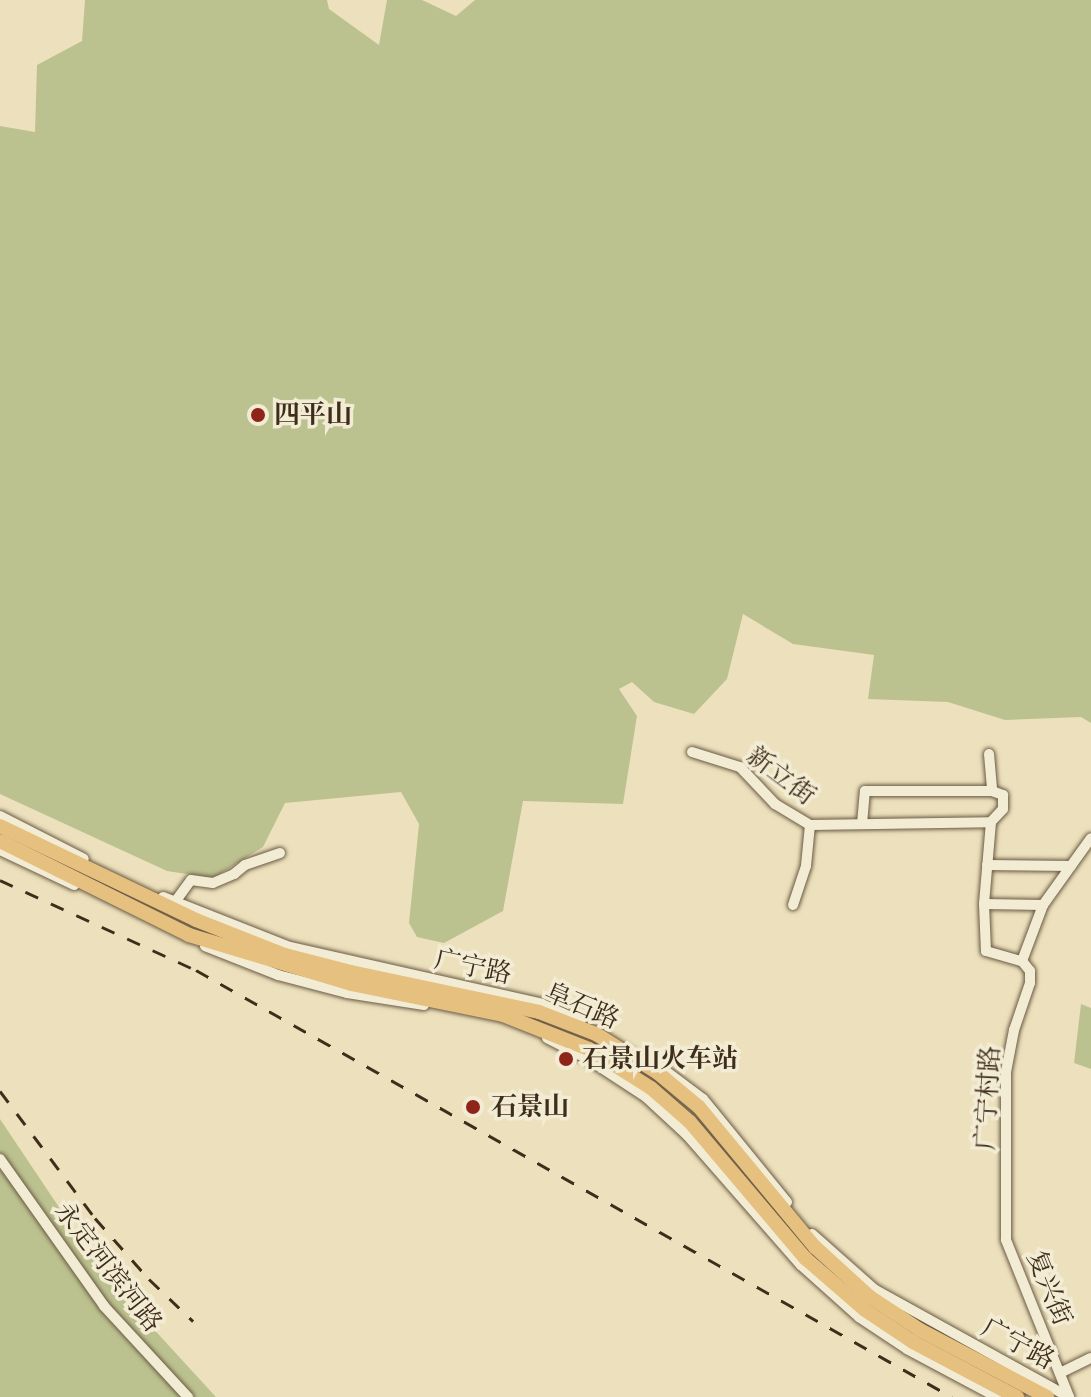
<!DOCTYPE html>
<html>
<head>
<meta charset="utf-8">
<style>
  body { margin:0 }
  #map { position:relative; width:1091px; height:1397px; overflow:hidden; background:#ede1bd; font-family:"Libre Caslon Text","Noto Serif SC",serif }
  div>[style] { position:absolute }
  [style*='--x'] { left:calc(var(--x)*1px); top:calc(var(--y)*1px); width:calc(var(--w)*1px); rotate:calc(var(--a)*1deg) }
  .green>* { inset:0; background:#bcc28f }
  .roads { filter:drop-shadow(0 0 2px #6a5a44) drop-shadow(0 0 2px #6a5a44) }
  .minor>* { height:10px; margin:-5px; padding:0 5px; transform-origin:5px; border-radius:5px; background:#f3ecd4 }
  .highway>* { height:14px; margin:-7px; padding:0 7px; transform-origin:7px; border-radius:7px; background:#e6c07e }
  .rail>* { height:3px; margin-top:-1.5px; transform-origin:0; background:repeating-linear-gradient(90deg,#3e2d1b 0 14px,transparent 0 28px) }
  .dots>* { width:22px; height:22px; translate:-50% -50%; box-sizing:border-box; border:4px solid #f3ecd4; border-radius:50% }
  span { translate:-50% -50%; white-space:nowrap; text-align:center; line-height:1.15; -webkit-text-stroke:7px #f3ecd4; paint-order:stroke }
  .poi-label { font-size:26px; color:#3e2d1b; font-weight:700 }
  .left { translate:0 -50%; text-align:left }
  .street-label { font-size:26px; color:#3e2d1b }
</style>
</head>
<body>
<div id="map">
  <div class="green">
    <i style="clip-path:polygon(85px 0,327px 0,329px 9px,379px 45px,387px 0,422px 0,456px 16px,475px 0,1091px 0,1091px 723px,1081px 717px,1005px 720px,948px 702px,868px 699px,874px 655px,793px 644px,743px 614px,727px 679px,694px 714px,654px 702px,632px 682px,619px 689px,637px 716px,623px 804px,523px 801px,503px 911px,444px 943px,417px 937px,409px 923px,419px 824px,401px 792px,285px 803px,263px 847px,213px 878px,167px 871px,0 794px,0 126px,35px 132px,37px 65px,82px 41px)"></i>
    <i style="clip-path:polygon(1081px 1004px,1091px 1008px,1091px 1069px,1074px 1063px)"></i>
    <i style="clip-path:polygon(0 1119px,105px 1276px,216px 1397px,0 1397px)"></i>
  </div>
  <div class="roads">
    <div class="minor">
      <i style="--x:692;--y:752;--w:50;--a:17.4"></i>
      <i style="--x:740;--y:767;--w:51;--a:46.6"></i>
      <i style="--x:775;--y:804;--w:41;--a:31"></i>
      <i style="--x:810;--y:825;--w:41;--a:95.6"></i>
      <i style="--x:806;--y:866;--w:41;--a:108.4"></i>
      <i style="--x:989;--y:754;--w:37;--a:85"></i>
      <i style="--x:992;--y:791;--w:12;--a:20"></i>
      <i style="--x:1003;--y:795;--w:14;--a:90"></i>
      <i style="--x:1003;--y:809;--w:18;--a:133"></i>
      <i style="--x:991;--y:822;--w:82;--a:94.9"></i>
      <i style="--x:984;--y:904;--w:47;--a:87.6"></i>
      <i style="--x:986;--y:951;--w:37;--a:16"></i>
      <i style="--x:0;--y:816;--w:94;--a:27.1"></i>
      <i style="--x:862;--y:824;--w:33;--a:-85"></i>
      <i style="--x:865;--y:791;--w:127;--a:0"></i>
      <i style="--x:810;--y:825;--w:181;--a:-0.9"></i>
      <i style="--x:0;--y:850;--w:82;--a:25.3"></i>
      <i style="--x:987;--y:865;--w:84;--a:0.7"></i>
      <i style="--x:163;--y:897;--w:136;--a:21.5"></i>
      <i style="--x:290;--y:947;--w:258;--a:12.7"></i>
      <i style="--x:542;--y:1004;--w:42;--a:24.1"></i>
      <i style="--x:175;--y:902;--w:27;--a:-54"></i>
      <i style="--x:191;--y:880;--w:22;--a:8"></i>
      <i style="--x:213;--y:883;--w:23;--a:-23"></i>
      <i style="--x:234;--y:874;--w:14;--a:-39"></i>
      <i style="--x:245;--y:865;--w:37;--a:-19"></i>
      <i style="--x:984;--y:904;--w:59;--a:1"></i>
      <i style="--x:205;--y:946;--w:79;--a:21.7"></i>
      <i style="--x:278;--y:975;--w:71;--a:14.6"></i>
      <i style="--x:347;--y:993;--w:78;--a:8.9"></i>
      <i style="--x:1022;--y:961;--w:13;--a:51"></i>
      <i style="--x:1030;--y:971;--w:12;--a:90"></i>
      <i style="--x:1030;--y:983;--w:50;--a:108.8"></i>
      <i style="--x:1014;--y:1030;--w:43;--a:100.8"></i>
      <i style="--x:1006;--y:1072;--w:168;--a:90"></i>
      <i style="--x:1006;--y:1240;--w:169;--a:68.1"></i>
      <i style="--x:1022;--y:961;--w:60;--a:-69.4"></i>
      <i style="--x:1043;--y:905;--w:82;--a:-54.4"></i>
      <i style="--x:547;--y:1038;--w:46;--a:27.1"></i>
      <i style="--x:588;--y:1059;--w:69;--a:33.2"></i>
      <i style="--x:646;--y:1097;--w:56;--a:42.8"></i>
      <i style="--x:687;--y:1135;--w:173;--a:48.8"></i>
      <i style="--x:801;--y:1265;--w:78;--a:41.9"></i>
      <i style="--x:859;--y:1317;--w:58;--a:33.7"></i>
      <i style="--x:907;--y:1349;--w:102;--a:28.1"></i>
      <i style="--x:659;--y:1066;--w:55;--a:36.9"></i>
      <i style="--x:703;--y:1099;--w:133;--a:50.8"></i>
      <i style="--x:0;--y:1159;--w:180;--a:54.7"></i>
      <i style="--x:104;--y:1306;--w:124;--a:47.3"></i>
      <i style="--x:812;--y:1234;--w:83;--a:41.6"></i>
      <i style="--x:874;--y:1289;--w:223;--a:29"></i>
      <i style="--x:1060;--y:1373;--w:34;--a:-26"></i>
    </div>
    <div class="highway">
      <i style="--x:0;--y:826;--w:217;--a:25.6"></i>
      <i style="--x:196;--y:920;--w:96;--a:21.5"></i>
      <i style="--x:285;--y:955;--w:68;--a:14.4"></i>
      <i style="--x:351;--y:972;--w:192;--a:12"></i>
      <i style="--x:539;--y:1012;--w:61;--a:21.1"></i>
      <i style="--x:596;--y:1034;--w:73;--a:32.2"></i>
      <i style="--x:658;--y:1073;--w:53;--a:39.7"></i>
      <i style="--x:699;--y:1107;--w:182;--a:50.4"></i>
      <i style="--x:815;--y:1247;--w:74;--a:42.3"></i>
      <i style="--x:870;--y:1297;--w:60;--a:33.4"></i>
      <i style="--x:920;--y:1330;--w:144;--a:27.8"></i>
      <i style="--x:0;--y:841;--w:211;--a:26.4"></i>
      <i style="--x:189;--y:935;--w:169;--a:16.8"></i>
      <i style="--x:351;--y:984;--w:155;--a:11.5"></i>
      <i style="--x:503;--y:1015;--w:92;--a:21.6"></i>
      <i style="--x:589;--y:1049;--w:73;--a:32.2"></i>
      <i style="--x:651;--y:1088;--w:52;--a:41.1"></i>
      <i style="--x:690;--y:1122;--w:178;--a:49.8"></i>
      <i style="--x:805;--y:1258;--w:79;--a:40.9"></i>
      <i style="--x:865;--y:1310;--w:58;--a:33.7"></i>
      <i style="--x:913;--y:1342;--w:118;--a:27.9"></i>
    </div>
  </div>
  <div class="rail">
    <i style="--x:0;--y:880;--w:216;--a:24.7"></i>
    <i style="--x:196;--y:970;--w:868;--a:29.46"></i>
    <i style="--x:0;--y:1091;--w:159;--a:53.2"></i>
    <i style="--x:95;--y:1218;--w:81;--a:48.5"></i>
    <i style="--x:149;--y:1279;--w:61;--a:43.7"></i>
  </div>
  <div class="dots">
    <i style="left:258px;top:415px;background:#8f2418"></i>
    <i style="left:566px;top:1059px;background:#8f2418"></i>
    <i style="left:473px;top:1107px;background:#8f2418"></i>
  </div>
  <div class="poi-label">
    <span class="left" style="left:274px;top:415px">四平山</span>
    <span class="left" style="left:582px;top:1059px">石景山火车站</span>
    <span class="left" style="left:491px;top:1107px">石景山</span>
  </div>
  <div class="street-label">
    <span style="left:781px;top:776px;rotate:37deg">新立街</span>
    <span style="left:473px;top:967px;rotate:12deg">广宁路</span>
    <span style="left:582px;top:1006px;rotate:23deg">阜石路</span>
    <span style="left:988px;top:1098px;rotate:-87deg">广宁村路</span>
    <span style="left:108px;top:1267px;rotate:52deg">永定河滨河路</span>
    <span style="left:1049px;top:1288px;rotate:68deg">复兴街</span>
    <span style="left:1018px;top:1344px;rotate:28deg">广宁路</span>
  </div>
</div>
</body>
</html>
